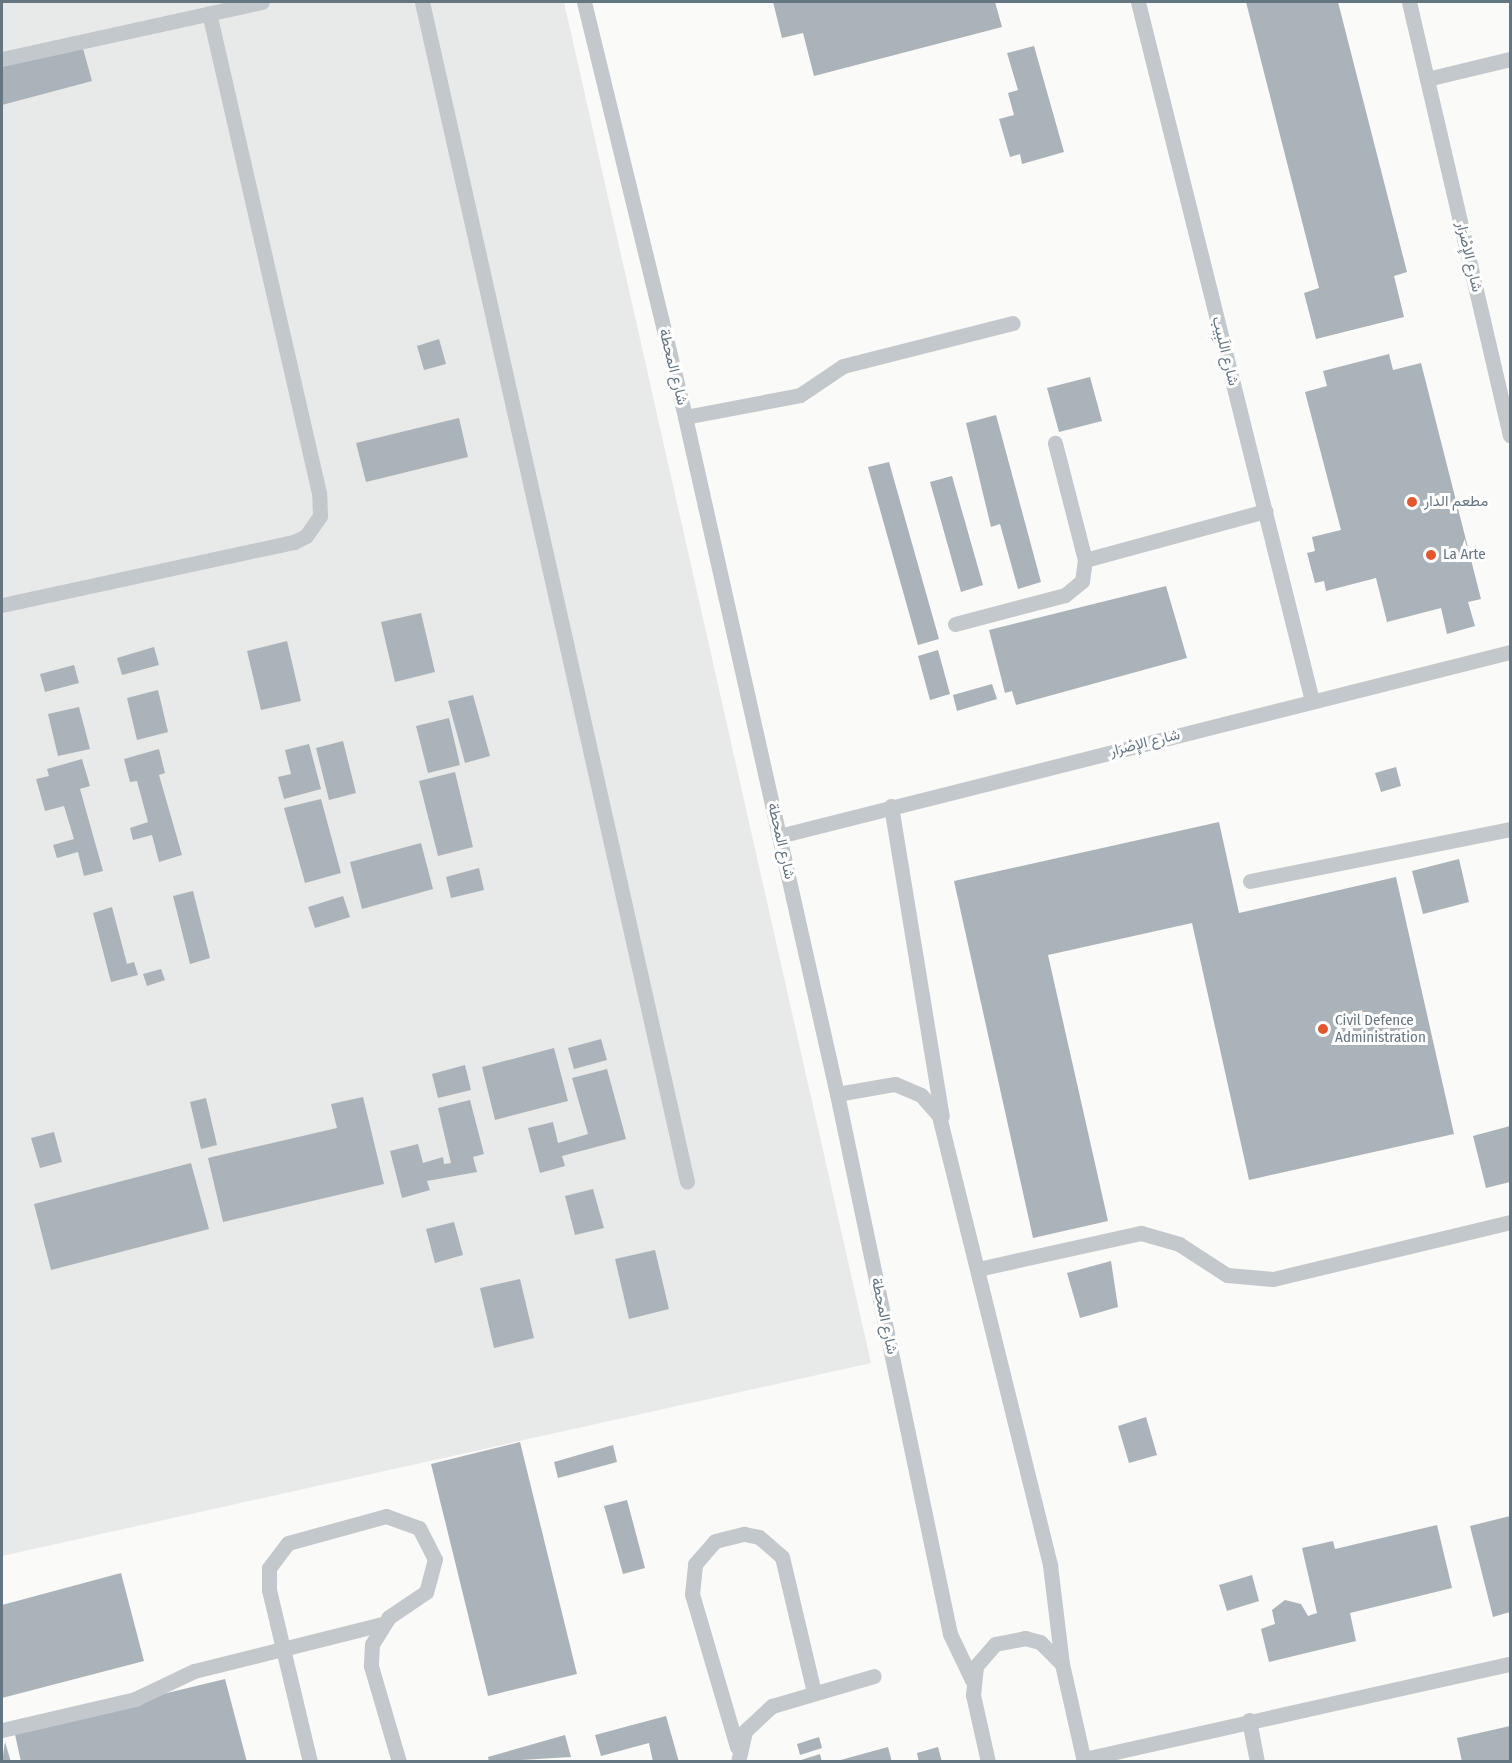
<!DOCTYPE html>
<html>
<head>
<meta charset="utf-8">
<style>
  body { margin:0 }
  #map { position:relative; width:1512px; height:1763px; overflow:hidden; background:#fafaf8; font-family:"Fira Sans Condensed",Vazirmatn,sans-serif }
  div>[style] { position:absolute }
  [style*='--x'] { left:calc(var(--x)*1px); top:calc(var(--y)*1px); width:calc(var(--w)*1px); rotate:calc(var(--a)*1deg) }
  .built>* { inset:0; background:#e8e9e9 }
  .building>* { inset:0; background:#aab3b9 }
  .service>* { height:15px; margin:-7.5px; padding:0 7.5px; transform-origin:7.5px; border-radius:7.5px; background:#c3c8cc }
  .dots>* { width:16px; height:16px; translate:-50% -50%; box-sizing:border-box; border:3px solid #fff; border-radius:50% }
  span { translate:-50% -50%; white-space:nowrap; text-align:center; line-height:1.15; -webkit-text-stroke:6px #fff; paint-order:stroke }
  .street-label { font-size:15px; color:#657683 }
  .poi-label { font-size:15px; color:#657683 }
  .left { translate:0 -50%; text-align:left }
  .frame { position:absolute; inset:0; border:3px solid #657683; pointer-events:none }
</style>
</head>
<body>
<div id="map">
  <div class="built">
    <i style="clip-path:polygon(2px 2px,564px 2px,871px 1363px,2px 1556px)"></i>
  </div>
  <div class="building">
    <i style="clip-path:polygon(773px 2px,995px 2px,1002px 27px,814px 76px,803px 33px,782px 38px)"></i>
    <i style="clip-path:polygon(1246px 2px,1338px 2px,1407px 272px,1394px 276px,1404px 317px,1316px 339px,1304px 293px,1319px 288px)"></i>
    <i style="clip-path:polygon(82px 45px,92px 81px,2px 105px,2px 66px)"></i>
    <i style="clip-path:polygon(1034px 46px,1064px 152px,1022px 164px,1020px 154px,1010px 157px,999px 119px,1014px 115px,1008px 93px,1018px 90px,1007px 53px)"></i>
    <i style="clip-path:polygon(439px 339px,446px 364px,424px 370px,417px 346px)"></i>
    <i style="clip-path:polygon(1389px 354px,1393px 370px,1421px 363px,1481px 599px,1468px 602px,1475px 626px,1447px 634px,1441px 608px,1387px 622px,1376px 578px,1326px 591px,1324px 581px,1315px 583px,1307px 553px,1315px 551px,1312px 537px,1341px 530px,1305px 392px,1327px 386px,1323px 371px)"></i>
    <i style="clip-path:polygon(1090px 377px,1102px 421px,1059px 432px,1047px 388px)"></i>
    <i style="clip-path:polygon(996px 415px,1041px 582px,1018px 589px,1000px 524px,991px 527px,966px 423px)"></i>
    <i style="clip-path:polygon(459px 418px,468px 457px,366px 482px,356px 443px)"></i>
    <i style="clip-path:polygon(889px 462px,939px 639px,918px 645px,868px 467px)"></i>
    <i style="clip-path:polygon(952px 476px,983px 585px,961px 592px,930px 482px)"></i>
    <i style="clip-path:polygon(1166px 586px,1187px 658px,1016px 705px,1012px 691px,1005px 693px,989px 630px)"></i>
    <i style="clip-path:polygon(421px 613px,435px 672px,395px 682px,381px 622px)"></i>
    <i style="clip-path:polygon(287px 641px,301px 701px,261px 710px,247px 651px)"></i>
    <i style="clip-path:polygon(154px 647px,159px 665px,122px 675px,117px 658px)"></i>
    <i style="clip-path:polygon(938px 650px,950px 694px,930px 700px,918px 656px)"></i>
    <i style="clip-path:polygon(74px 665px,79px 683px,45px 692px,40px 674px)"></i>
    <i style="clip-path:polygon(992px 684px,997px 699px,957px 711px,953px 695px)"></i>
    <i style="clip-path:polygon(158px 690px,168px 732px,137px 740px,127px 698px)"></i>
    <i style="clip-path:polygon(473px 695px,490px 756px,465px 763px,448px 701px)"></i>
    <i style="clip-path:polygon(79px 707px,90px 749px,58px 756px,48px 714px)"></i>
    <i style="clip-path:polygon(449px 718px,460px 765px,428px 773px,416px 726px)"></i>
    <i style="clip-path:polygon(343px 741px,356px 793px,329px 800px,316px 748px)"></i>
    <i style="clip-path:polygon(309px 744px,321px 789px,284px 799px,278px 777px,291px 774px,285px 750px)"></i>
    <i style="clip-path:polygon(159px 749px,165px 773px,159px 775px,182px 855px,159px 862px,152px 835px,133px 840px,130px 828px,148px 822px,137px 781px,130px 782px,124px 759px)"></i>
    <i style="clip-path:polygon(82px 759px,90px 786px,80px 789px,103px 871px,84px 876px,78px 852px,57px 858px,53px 845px,74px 839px,64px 806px,45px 811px,36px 779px,49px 776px,47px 769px)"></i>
    <i style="clip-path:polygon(1396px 767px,1401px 786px,1381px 792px,1375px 773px)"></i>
    <i style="clip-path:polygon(455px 772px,473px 847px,438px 856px,419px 781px)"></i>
    <i style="clip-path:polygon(321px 799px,341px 873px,305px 883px,284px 808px)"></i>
    <i style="clip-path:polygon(1219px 822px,1239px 913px,1396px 877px,1454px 1134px,1249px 1180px,1192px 923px,1048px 955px,1108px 1221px,1033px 1238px,954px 881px)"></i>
    <i style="clip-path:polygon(421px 843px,433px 889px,362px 909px,350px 862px)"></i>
    <i style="clip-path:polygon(1459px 859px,1469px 902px,1423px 914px,1412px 871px)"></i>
    <i style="clip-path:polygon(479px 868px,484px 890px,451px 898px,446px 877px)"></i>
    <i style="clip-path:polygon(193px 891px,210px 958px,190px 964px,173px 896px)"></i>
    <i style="clip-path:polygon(343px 896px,350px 917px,315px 928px,308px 907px)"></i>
    <i style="clip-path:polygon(112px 907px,127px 964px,134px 962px,138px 975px,111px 982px,93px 913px)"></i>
    <i style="clip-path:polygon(161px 969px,165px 980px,147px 986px,143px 974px)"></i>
    <i style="clip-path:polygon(601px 1039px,607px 1060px,574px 1069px,568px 1048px)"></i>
    <i style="clip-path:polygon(554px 1048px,568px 1101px,495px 1120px,482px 1067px)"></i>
    <i style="clip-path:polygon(465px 1065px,471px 1090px,438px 1098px,432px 1074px)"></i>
    <i style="clip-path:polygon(607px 1069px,626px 1139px,562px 1156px,565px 1166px,540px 1173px,528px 1128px,553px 1122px,558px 1143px,588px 1134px,572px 1078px)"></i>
    <i style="clip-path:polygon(363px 1097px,384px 1184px,223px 1222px,208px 1158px,337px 1128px,331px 1104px)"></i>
    <i style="clip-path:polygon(206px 1098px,217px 1145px,201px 1149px,190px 1102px)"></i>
    <i style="clip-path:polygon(470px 1100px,484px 1154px,473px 1157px,477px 1172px,427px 1181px,430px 1190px,402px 1198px,390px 1151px,418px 1144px,423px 1163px,443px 1157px,444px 1164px,451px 1163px,438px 1108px)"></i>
    <i style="clip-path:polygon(1510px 1126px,1510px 1182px,1486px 1188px,1473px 1136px)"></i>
    <i style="clip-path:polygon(54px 1132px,62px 1162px,40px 1168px,31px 1138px)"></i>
    <i style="clip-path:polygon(191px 1163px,209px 1229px,51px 1270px,34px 1204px)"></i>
    <i style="clip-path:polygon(593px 1189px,604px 1228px,575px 1235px,565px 1196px)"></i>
    <i style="clip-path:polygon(454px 1222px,463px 1255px,435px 1263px,426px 1229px)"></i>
    <i style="clip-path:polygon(655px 1250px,669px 1309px,629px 1319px,615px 1259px)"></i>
    <i style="clip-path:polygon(1111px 1261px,1118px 1307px,1080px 1318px,1067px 1273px)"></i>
    <i style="clip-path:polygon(520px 1279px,534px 1338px,494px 1348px,480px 1288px)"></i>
    <i style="clip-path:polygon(1146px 1417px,1157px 1455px,1129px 1463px,1118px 1426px)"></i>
    <i style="clip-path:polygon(520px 1442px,577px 1674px,488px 1696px,431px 1464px)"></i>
    <i style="clip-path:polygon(613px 1445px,617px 1462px,558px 1478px,554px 1462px)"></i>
    <i style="clip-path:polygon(627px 1500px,645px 1568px,623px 1574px,604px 1506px)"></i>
    <i style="clip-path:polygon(1510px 1516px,1510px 1612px,1493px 1617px,1470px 1526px)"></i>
    <i style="clip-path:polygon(1437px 1525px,1452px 1588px,1350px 1613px,1356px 1641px,1269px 1662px,1261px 1629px,1275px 1624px,1272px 1610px,1285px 1600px,1301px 1604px,1308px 1616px,1317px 1613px,1302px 1548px,1333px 1541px,1335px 1549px)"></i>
    <i style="clip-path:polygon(121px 1573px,144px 1661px,2px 1698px,2px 1605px)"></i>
    <i style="clip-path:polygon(1252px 1575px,1259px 1601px,1227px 1611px,1219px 1585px)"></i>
    <i style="clip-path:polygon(225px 1679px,247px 1762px,21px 1762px,14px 1730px)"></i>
    <i style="clip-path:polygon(666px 1716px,679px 1762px,653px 1762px,649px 1743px,601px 1756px,595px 1735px)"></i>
    <i style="clip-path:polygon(1510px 1726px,1510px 1762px,1462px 1762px,1457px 1738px)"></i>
    <i style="clip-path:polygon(565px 1735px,571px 1757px,489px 1762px,488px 1757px)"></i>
    <i style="clip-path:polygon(819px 1737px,822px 1748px,800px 1755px,797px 1744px)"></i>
    <i style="clip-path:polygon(5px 1742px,11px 1762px,2px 1762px)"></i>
    <i style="clip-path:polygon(888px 1747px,892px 1762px,837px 1762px,837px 1761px)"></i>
    <i style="clip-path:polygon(938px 1747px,942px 1762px,919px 1762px,917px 1753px)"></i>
    <i style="clip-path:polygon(820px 1754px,822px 1762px,798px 1762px,798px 1761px)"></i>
  </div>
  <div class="service">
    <i style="--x:422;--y:2;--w:1209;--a:77.34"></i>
    <i style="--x:584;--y:2;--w:427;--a:76.3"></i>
    <i style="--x:685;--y:417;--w:694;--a:77.35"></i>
    <i style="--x:837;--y:1094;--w:552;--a:78.18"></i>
    <i style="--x:950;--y:1634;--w:51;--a:64.4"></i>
    <i style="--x:1138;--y:2;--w:720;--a:76.02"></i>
    <i style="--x:1409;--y:2;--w:445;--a:76.9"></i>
    <i style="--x:2;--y:59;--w:266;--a:-12.4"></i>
    <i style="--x:1427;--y:79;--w:85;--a:-13.5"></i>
    <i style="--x:685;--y:417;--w:117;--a:-10.8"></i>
    <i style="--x:800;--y:395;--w:52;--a:-34"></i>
    <i style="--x:843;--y:366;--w:175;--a:-14.2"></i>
    <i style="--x:1085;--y:560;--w:187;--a:-15.2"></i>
    <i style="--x:2;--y:605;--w:299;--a:-12.2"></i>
    <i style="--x:294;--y:542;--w:13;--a:-27"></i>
    <i style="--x:306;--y:536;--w:24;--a:-55"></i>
    <i style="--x:320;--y:516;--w:23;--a:-92"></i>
    <i style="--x:319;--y:493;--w:492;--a:-102.9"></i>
    <i style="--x:955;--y:624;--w:114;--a:-14.8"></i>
    <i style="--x:1065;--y:595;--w:22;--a:-39"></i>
    <i style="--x:1082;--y:581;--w:21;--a:-82"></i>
    <i style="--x:1085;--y:560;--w:121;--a:-104.4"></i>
    <i style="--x:891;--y:806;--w:314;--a:80.7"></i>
    <i style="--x:779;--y:836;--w:754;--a:-14.13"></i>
    <i style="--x:1250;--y:881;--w:265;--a:-11.3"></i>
    <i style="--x:837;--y:1094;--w:59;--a:-9.8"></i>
    <i style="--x:895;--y:1084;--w:28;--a:23"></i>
    <i style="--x:921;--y:1095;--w:28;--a:49"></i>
    <i style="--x:939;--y:1116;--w:463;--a:76.1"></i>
    <i style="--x:1050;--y:1565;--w:100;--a:83.1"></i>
    <i style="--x:978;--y:1269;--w:167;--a:-12.5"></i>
    <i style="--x:1141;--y:1233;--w:40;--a:16"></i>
    <i style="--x:1179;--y:1244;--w:57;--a:32.9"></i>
    <i style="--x:1227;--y:1275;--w:46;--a:5"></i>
    <i style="--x:1273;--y:1279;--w:244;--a:-13.5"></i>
    <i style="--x:1249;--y:1720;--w:43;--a:79.2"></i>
    <i style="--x:2;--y:1730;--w:137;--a:-13.1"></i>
    <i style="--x:135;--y:1699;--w:65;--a:-25.4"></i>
    <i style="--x:194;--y:1671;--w:194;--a:-14"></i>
    <i style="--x:737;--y:1747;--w:159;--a:-106.4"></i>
    <i style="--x:692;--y:1594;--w:30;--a:-84"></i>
    <i style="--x:695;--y:1564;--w:30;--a:-49"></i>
    <i style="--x:715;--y:1541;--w:30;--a:-14"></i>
    <i style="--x:744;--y:1534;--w:15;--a:11"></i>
    <i style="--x:759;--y:1537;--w:30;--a:41"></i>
    <i style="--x:782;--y:1557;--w:139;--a:76.7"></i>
    <i style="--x:1084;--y:1759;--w:436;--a:-12.6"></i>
    <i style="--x:310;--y:1762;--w:177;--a:-103.4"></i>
    <i style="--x:269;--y:1590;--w:22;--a:-90"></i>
    <i style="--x:269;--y:1568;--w:31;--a:-53"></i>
    <i style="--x:288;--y:1543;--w:102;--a:-15.4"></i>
    <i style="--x:386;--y:1516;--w:35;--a:20"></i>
    <i style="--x:419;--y:1528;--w:35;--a:63"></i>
    <i style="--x:435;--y:1559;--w:34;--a:105"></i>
    <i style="--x:426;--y:1592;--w:45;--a:146"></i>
    <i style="--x:389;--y:1617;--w:32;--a:122"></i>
    <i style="--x:372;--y:1644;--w:22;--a:93"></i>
    <i style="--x:371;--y:1666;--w:100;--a:73.7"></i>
    <i style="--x:738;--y:1762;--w:32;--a:-77"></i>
    <i style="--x:745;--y:1731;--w:37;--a:-43"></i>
    <i style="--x:772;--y:1706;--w:106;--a:-16.4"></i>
    <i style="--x:988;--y:1762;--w:69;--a:-102.6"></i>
    <i style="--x:973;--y:1695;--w:29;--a:-84"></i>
    <i style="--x:976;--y:1666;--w:29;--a:-49"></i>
    <i style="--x:995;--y:1644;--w:31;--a:-11"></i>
    <i style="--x:1025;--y:1638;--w:16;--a:15"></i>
    <i style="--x:1040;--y:1642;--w:31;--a:45"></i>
    <i style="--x:1062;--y:1664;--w:100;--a:77.3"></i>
  </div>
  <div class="dots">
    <i style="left:1412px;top:502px;background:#e4572e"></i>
    <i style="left:1431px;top:555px;background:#e4572e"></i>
    <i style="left:1323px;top:1029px;background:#e4572e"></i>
  </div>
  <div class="street-label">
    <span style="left:1469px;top:257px;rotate:77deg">شارع الإِصْرَار</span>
    <span style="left:1225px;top:351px;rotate:76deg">شارع اللَبِيب</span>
    <span style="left:673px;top:367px;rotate:76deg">شارع المحطة</span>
    <span style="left:1145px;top:743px;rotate:-14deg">شارع الإِصْرَار</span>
    <span style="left:781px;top:841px;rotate:77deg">شارع المحطة</span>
    <span style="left:884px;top:1316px;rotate:78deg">شارع المحطة</span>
  </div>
  <div class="poi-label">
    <span class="left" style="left:1424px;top:502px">مطعم الدار</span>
    <span class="left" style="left:1443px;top:555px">La Arte</span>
    <span class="left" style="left:1335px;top:1029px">Civil Defence<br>Administration</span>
  </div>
  <div class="frame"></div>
</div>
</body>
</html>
